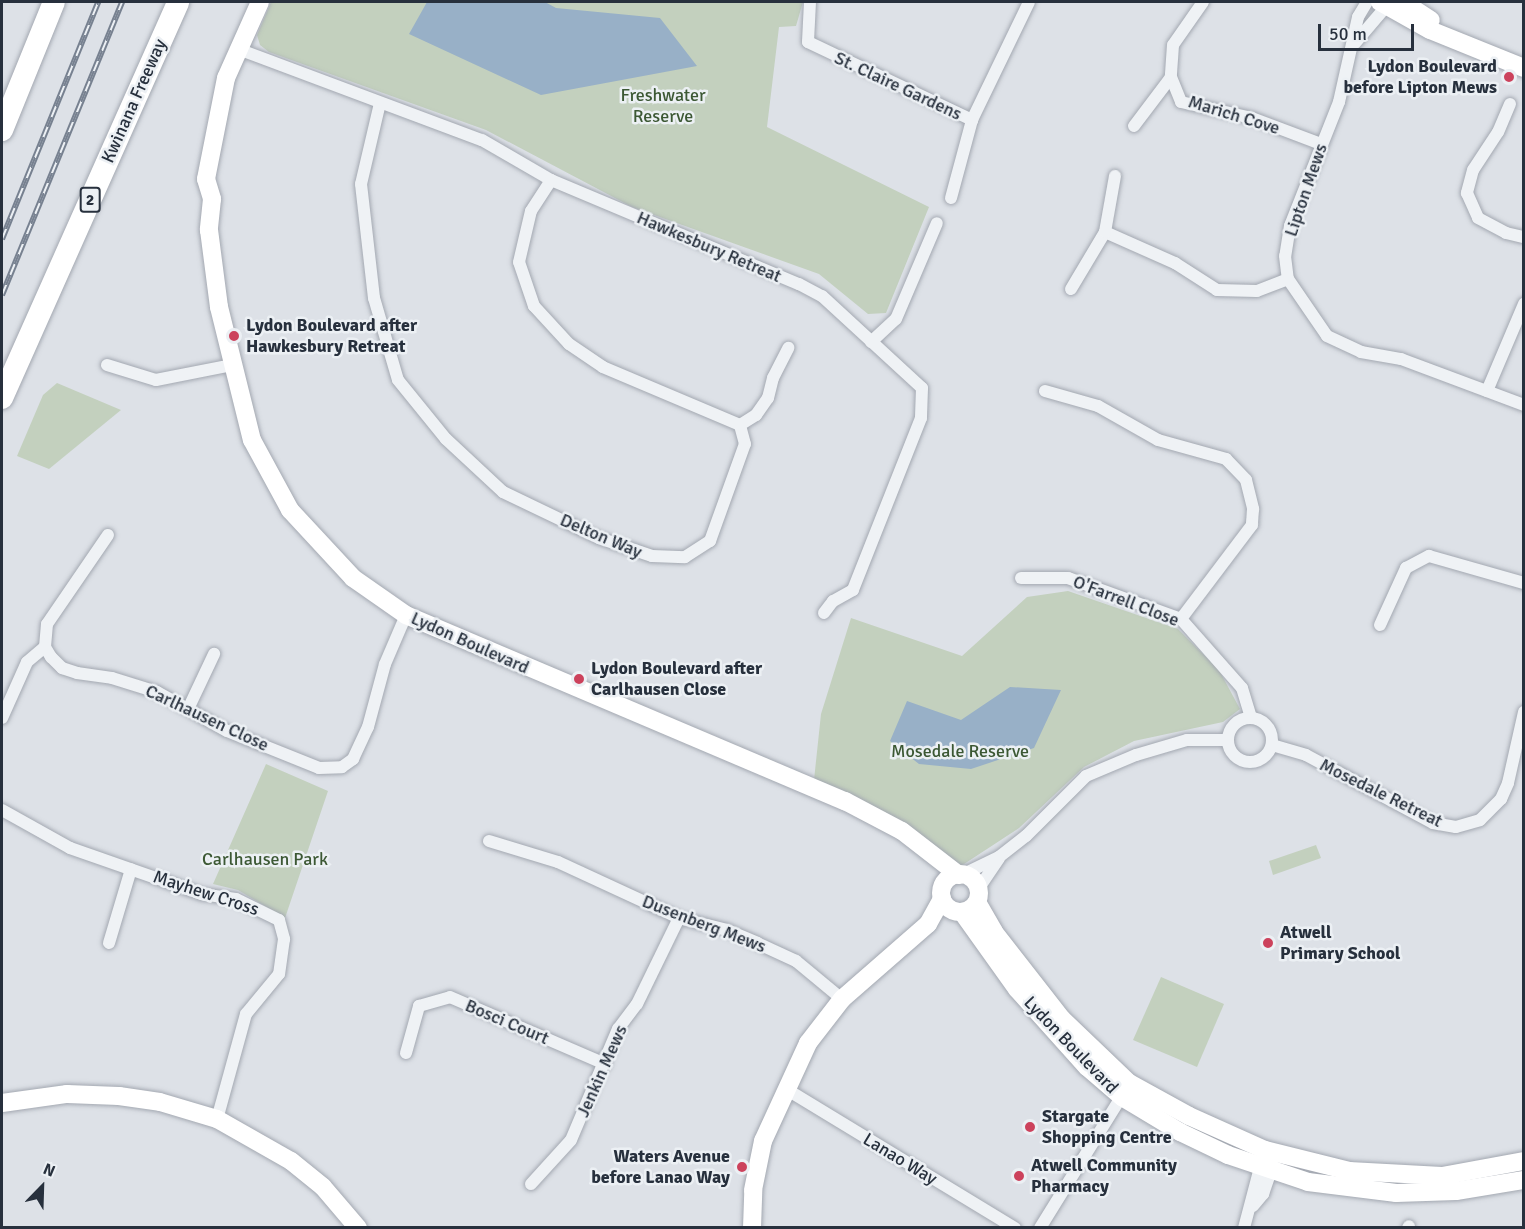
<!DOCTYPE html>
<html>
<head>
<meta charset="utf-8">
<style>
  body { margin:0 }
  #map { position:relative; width:1525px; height:1229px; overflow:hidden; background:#dde1e7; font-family:Signika,sans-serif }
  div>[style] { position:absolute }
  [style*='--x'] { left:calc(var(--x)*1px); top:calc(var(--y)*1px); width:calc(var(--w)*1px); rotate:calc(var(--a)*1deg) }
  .green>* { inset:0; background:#c3d0be }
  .water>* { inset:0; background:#98b0c7 }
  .roads { filter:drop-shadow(0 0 2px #a3a8b1) drop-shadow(0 0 2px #a3a8b1) }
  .street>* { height:12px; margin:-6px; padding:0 6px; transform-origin:6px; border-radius:6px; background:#eff2f5 }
  .street>.ring { margin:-6px; padding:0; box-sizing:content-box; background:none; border:12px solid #eff2f5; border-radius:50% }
  .secondary>* { height:18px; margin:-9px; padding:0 9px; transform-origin:9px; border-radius:9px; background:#fff }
  .secondary>.ring { margin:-9px; padding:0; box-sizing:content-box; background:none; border:18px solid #fff; border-radius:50% }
  .highway>* { height:22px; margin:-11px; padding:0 11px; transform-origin:11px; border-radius:11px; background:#fff }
  .rail>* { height:6px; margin-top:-3px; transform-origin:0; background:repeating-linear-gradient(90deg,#ecf0f4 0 11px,#778190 0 22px); box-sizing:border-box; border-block:2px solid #778190 }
  .dots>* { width:16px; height:16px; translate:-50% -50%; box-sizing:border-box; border:3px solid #ecf0f4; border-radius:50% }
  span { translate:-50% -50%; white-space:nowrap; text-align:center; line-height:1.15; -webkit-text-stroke:5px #ecf0f4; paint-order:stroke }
  .shield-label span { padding:2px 4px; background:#ecf0f4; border:2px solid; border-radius:4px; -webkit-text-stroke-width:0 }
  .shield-label { font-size:16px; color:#27303d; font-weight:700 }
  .poi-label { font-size:18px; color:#27303d; font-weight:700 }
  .right { translate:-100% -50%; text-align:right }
  .left { translate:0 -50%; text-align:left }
  .street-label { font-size:18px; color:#27303d }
  .park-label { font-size:18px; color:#3c5834 }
  .frame { position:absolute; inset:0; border:3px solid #27303d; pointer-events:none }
  .north { position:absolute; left:12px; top:1157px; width:60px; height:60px; -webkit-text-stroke:4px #ecf0f4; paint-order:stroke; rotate:23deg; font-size:16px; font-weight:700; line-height:24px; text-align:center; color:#27303d }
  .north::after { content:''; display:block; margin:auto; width:21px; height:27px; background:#27303d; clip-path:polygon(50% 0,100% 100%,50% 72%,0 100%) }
  .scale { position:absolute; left:1318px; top:24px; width:96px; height:27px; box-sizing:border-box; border:3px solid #27303d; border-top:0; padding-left:8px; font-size:18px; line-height:21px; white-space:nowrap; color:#27303d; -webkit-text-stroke:4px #ecf0f4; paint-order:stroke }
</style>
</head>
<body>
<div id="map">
  <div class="green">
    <i style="clip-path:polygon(271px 2px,803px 2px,796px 26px,779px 27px,767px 127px,929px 207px,886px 313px,868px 314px,819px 274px,632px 207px,486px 130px,269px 52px,260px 45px,257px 35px)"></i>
    <i style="clip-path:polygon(57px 383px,121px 410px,49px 469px,17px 456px,43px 395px)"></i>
    <i style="clip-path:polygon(1068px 591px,1178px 629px,1219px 670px,1240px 709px,1223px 722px,1134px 741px,1084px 767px,1019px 828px,961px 866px,814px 780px,821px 714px,851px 618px,962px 656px,1027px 597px)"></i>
    <i style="clip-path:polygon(266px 764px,328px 791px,285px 918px,238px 890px,213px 884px)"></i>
    <i style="clip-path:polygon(1316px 845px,1321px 858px,1273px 875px,1269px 861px)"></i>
    <i style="clip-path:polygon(1161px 977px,1224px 1004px,1197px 1067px,1133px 1040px)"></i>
  </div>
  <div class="water">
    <i style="clip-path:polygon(427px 2px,545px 2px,556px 8px,660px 18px,697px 66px,541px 95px,409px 34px)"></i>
    <i style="clip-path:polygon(1010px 687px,1061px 690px,1034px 748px,971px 769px,919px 764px,890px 741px,907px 701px,961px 720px)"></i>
  </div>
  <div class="roads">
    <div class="street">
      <i style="--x:810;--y:2;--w:40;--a:92.9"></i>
      <i style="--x:808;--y:42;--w:182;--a:25.4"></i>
      <i style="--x:972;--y:120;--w:131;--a:-64.2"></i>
      <i style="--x:1203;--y:2;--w:52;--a:124.9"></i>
      <i style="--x:1173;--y:45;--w:32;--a:94"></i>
      <i style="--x:1171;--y:77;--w:27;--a:68"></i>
      <i style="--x:1181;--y:102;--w:73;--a:12.7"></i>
      <i style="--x:1252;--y:118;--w:74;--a:20.6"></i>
      <i style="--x:1367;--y:2;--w:17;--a:121"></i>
      <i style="--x:1358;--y:17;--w:87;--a:102.6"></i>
      <i style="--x:1339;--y:102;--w:133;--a:111.6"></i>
      <i style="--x:1290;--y:226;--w:30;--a:99"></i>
      <i style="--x:1285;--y:256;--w:23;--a:83"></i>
      <i style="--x:1288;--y:279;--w:69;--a:55.6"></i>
      <i style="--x:1327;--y:336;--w:38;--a:25"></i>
      <i style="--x:1361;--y:352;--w:41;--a:9.9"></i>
      <i style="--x:1401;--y:359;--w:131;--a:20.5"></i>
      <i style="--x:1355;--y:43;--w:54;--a:-49.5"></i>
      <i style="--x:238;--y:49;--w:260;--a:20.5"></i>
      <i style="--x:482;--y:140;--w:80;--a:30.1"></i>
      <i style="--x:551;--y:180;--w:269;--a:22.8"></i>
      <i style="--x:799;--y:284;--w:26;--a:28"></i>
      <i style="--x:822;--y:296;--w:136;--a:42.6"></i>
      <i style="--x:922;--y:388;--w:30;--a:92"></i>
      <i style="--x:921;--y:418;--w:185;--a:111.6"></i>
      <i style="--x:853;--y:590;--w:23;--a:151"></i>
      <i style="--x:833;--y:601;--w:15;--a:127"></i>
      <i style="--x:380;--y:103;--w:83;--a:103.2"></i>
      <i style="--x:361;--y:184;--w:115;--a:83.5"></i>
      <i style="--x:374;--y:298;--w:85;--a:73.7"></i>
      <i style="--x:398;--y:380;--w:76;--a:50.9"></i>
      <i style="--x:446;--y:439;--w:78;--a:42.9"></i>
      <i style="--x:503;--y:492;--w:106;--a:25.6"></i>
      <i style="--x:599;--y:538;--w:56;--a:18.8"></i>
      <i style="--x:652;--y:556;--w:33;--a:2"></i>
      <i style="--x:685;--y:557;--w:30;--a:-33"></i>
      <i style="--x:710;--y:541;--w:103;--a:-70.2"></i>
      <i style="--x:745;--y:444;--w:20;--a:-105"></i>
      <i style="--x:740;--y:425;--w:149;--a:-157.1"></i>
      <i style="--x:603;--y:367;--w:41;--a:-145.9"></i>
      <i style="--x:569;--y:344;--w:52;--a:-132.6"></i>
      <i style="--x:534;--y:306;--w:46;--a:-108.8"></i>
      <i style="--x:519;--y:262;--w:52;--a:-76.8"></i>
      <i style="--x:531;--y:211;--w:37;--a:-57"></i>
      <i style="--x:1510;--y:104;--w:30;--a:113"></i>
      <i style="--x:1498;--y:132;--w:45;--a:123.3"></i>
      <i style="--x:1473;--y:170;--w:24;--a:105"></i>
      <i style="--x:1467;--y:193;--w:27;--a:66"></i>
      <i style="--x:1478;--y:218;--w:32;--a:28"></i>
      <i style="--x:1506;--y:233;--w:18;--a:13"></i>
      <i style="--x:1134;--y:126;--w:61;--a:-52.9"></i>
      <i style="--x:951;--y:198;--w:81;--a:-74.9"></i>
      <i style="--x:1105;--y:232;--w:77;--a:23.9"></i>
      <i style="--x:1175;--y:263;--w:50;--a:32.7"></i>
      <i style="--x:1217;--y:290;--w:40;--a:1.4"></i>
      <i style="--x:1257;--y:291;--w:33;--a:-21"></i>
      <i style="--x:1071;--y:289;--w:66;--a:-59.2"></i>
      <i style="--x:1105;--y:232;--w:57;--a:-79.9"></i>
      <i style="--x:871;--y:342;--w:34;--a:-43"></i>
      <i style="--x:896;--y:319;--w:104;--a:-66.9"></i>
      <i style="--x:107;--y:365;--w:51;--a:17"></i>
      <i style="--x:156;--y:380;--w:77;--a:-11.2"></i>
      <i style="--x:1045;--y:391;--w:55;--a:15.8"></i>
      <i style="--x:1098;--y:406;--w:69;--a:29.5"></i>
      <i style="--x:1158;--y:440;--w:71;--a:15.6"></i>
      <i style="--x:1226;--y:459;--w:29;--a:46"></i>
      <i style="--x:1246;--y:480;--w:30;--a:76"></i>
      <i style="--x:1253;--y:509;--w:16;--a:94"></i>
      <i style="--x:1252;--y:525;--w:118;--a:127.1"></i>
      <i style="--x:1487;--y:391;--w:95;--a:-67"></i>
      <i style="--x:740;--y:425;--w:19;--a:-32"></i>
      <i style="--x:756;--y:415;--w:21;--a:-55"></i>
      <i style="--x:768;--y:398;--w:21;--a:-76"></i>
      <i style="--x:773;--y:378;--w:34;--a:-63"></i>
      <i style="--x:108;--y:535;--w:108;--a:124.4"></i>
      <i style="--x:47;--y:624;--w:23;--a:95"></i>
      <i style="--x:45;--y:647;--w:12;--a:59"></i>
      <i style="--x:51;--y:657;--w:16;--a:45"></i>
      <i style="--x:62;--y:668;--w:16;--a:18"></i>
      <i style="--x:77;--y:673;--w:35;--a:8"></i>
      <i style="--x:112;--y:678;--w:47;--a:17.3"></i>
      <i style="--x:157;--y:692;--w:80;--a:29.1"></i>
      <i style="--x:227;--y:731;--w:99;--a:21.9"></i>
      <i style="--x:319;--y:768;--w:23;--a:-2"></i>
      <i style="--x:342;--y:767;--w:14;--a:-36"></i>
      <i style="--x:353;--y:759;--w:35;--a:-65"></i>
      <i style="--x:368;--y:727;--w:65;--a:-74.9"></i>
      <i style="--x:385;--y:664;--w:53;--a:-66.8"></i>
      <i style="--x:1021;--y:578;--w:47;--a:0"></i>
      <i style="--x:1068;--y:578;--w:120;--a:19.9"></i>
      <i style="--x:1181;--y:619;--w:92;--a:48.5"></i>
      <i style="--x:1242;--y:688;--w:31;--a:73"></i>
      <i style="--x:1380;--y:625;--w:63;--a:-65.5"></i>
      <i style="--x:1406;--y:568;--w:26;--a:-28"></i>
      <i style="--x:1429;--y:556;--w:99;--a:15.9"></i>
      <i style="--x:189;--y:707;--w:59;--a:-64.7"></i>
      <i style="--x:2;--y:718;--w:61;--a:-65.9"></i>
      <i style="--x:27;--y:662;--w:23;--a:-40"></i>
      <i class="ring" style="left:1228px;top:718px;width:32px;height:32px"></i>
      <i style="--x:1272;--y:745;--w:35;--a:16"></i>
      <i style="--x:1306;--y:755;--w:144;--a:28.2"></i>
      <i style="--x:1433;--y:823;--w:23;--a:10"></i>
      <i style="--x:1456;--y:827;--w:25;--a:-16"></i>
      <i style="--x:1480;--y:820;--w:30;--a:-45"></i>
      <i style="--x:1501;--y:799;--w:17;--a:-66"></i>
      <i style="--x:1508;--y:783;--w:73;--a:-77.3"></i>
      <i style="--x:2;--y:810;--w:78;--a:29.2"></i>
      <i style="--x:70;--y:848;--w:139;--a:19.3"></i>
      <i style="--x:201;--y:894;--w:35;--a:8"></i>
      <i style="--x:236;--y:899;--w:48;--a:26"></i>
      <i style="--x:279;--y:920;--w:20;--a:75"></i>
      <i style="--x:284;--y:939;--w:35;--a:98"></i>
      <i style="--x:279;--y:974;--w:52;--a:129.5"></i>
      <i style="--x:246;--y:1014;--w:109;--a:105.4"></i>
      <i style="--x:489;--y:841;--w:72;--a:16.9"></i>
      <i style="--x:558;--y:862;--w:133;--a:24.8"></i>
      <i style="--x:679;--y:918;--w:49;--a:14"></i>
      <i style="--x:727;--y:930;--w:33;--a:23"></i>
      <i style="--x:757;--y:943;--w:43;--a:24.8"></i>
      <i style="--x:796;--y:961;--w:60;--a:39.6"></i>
      <i style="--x:964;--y:874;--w:39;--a:-26"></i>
      <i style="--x:999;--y:857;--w:34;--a:-38"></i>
      <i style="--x:1026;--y:836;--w:85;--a:-45"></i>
      <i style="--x:1086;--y:776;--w:54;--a:-22.8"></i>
      <i style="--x:1136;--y:755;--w:53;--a:-16.4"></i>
      <i style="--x:1187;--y:740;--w:41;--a:0"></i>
      <i style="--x:979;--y:888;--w:36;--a:-56"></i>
      <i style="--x:109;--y:943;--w:77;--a:-73.4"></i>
      <i style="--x:406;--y:1053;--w:49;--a:-74.5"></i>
      <i style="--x:419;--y:1006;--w:32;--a:-16"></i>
      <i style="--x:450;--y:997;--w:169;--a:23.4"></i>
      <i style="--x:786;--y:1089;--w:268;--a:31.3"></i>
      <i style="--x:531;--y:1184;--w:59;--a:-47.7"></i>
      <i style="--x:571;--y:1140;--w:121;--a:-67.1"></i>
      <i style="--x:618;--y:1029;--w:31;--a:-53"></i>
      <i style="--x:637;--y:1004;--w:96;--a:-64"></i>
      <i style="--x:1253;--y:1206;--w:16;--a:-50"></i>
      <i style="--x:1263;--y:1194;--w:31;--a:-71"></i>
      <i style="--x:1040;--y:1228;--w:161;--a:-58.2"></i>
      <i style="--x:1244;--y:1228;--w:70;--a:-75.2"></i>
      <i style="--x:1408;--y:1228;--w:2;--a:-63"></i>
    </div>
    <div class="secondary">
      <i style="--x:260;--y:2;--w:83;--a:114.1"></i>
      <i style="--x:226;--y:78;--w:103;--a:101.2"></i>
      <i style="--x:206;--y:179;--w:21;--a:73"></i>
      <i style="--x:212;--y:199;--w:31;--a:96"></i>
      <i style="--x:209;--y:230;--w:78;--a:82.6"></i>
      <i style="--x:219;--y:307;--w:137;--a:76.1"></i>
      <i style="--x:252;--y:440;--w:80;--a:61.5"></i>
      <i style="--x:290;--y:510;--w:93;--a:47.2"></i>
      <i style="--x:353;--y:578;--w:65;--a:34.9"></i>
      <i style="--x:406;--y:615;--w:477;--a:23"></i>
      <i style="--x:845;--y:801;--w:64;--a:27.8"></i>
      <i style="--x:902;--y:831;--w:72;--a:37.7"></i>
      <i style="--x:1380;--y:2;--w:57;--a:29.2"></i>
      <i style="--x:1430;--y:30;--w:101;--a:22"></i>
      <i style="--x:1403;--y:2;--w:33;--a:33"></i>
      <i class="ring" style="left:941px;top:874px;width:20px;height:20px"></i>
      <i style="--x:977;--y:902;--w:34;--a:60"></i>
      <i style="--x:994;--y:932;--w:110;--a:52"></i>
      <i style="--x:1062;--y:1019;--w:93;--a:43.7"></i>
      <i style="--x:1129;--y:1083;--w:68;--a:28.8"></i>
      <i style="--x:1189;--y:1116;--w:83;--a:24.1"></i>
      <i style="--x:1265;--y:1150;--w:87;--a:14"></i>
      <i style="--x:1349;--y:1171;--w:93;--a:3.1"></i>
      <i style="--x:1442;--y:1176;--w:83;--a:-10.4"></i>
      <i style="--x:962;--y:912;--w:95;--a:54.5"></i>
      <i style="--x:1017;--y:989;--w:105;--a:48.1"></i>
      <i style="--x:1087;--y:1067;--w:46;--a:40.6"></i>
      <i style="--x:1122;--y:1097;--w:68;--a:31.1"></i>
      <i style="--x:1180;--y:1132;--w:53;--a:25.6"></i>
      <i style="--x:1228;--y:1155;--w:84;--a:18.6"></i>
      <i style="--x:1308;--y:1182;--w:89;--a:7.1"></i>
      <i style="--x:1396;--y:1193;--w:60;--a:-1.9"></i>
      <i style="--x:1456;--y:1191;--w:69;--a:-9.2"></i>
      <i style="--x:2;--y:1103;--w:66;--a:-7.9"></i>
      <i style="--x:67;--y:1094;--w:52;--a:2.2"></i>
      <i style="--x:119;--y:1096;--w:41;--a:8.3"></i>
      <i style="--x:160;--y:1102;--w:59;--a:16.6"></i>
      <i style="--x:217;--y:1119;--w:85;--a:29.6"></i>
      <i style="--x:291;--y:1161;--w:41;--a:39.1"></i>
      <i style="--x:323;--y:1187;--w:54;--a:49.5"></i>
      <i style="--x:752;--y:1228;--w:38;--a:-88"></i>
      <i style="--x:753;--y:1190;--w:50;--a:-78.5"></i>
      <i style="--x:763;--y:1141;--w:108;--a:-65.3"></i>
      <i style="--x:808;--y:1043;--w:56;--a:-52.3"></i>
      <i style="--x:842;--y:999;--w:114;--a:-41.1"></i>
      <i style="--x:928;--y:924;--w:29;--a:-61"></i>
    </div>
    <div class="highway">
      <i style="--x:2;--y:130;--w:138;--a:-67.9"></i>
      <i style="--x:2;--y:398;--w:433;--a:-66"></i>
    </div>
  </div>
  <div class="rail">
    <i style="--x:2;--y:239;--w:256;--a:-67.9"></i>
    <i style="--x:2;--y:295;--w:317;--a:-67.7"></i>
  </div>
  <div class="dots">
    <i style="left:1509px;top:77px;background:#cc425c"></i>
    <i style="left:234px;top:336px;background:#cc425c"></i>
    <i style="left:579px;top:679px;background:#cc425c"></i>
    <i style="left:1268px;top:943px;background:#cc425c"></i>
    <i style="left:1030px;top:1127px;background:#cc425c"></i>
    <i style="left:742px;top:1167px;background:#cc425c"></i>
    <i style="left:1019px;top:1176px;background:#cc425c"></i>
  </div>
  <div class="shield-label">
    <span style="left:90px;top:200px">2</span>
  </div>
  <div class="poi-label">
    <span class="right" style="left:1497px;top:77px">Lydon Boulevard<br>before Lipton Mews</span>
    <span class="left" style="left:246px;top:336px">Lydon Boulevard after<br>Hawkesbury Retreat</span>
    <span class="left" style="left:591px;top:679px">Lydon Boulevard after<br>Carlhausen Close</span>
    <span class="left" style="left:1280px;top:943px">Atwell<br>Primary School</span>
    <span class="left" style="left:1042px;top:1127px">Stargate<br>Shopping Centre</span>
    <span class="right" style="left:730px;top:1167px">Waters Avenue<br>before Lanao Way</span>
    <span class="left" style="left:1031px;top:1176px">Atwell Community<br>Pharmacy</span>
  </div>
  <div class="street-label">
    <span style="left:898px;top:86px;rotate:25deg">St. Claire Gardens</span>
    <span style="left:134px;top:101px;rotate:-66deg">Kwinana Freeway</span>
    <span style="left:1234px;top:115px;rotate:17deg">Marich Cove</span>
    <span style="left:1306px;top:190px;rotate:-71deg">Lipton Mews</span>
    <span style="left:709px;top:247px;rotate:23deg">Hawkesbury Retreat</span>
    <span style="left:601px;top:536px;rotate:23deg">Delton Way</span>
    <span style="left:1126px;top:601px;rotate:21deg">O'Farrell Close</span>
    <span style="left:470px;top:643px;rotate:24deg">Lydon Boulevard</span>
    <span style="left:207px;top:718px;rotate:25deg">Carlhausen Close</span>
    <span style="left:1381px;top:793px;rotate:26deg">Mosedale Retreat</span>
    <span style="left:206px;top:893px;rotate:18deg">Mayhew Cross</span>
    <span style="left:704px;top:924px;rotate:21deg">Dusenberg Mews</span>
    <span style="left:507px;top:1022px;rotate:23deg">Bosci Court</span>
    <span style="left:1071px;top:1045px;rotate:46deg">Lydon Boulevard</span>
    <span style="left:602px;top:1071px;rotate:-66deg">Jenkin Mews</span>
    <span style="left:900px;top:1159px;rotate:31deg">Lanao Way</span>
  </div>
  <div class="park-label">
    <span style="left:663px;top:106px">Freshwater<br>Reserve</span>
    <span style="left:960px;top:751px">Mosedale Reserve</span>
    <span style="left:265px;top:859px">Carlhausen Park</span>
  </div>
  <div class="frame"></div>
  <div class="north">N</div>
  <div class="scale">50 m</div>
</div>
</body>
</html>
